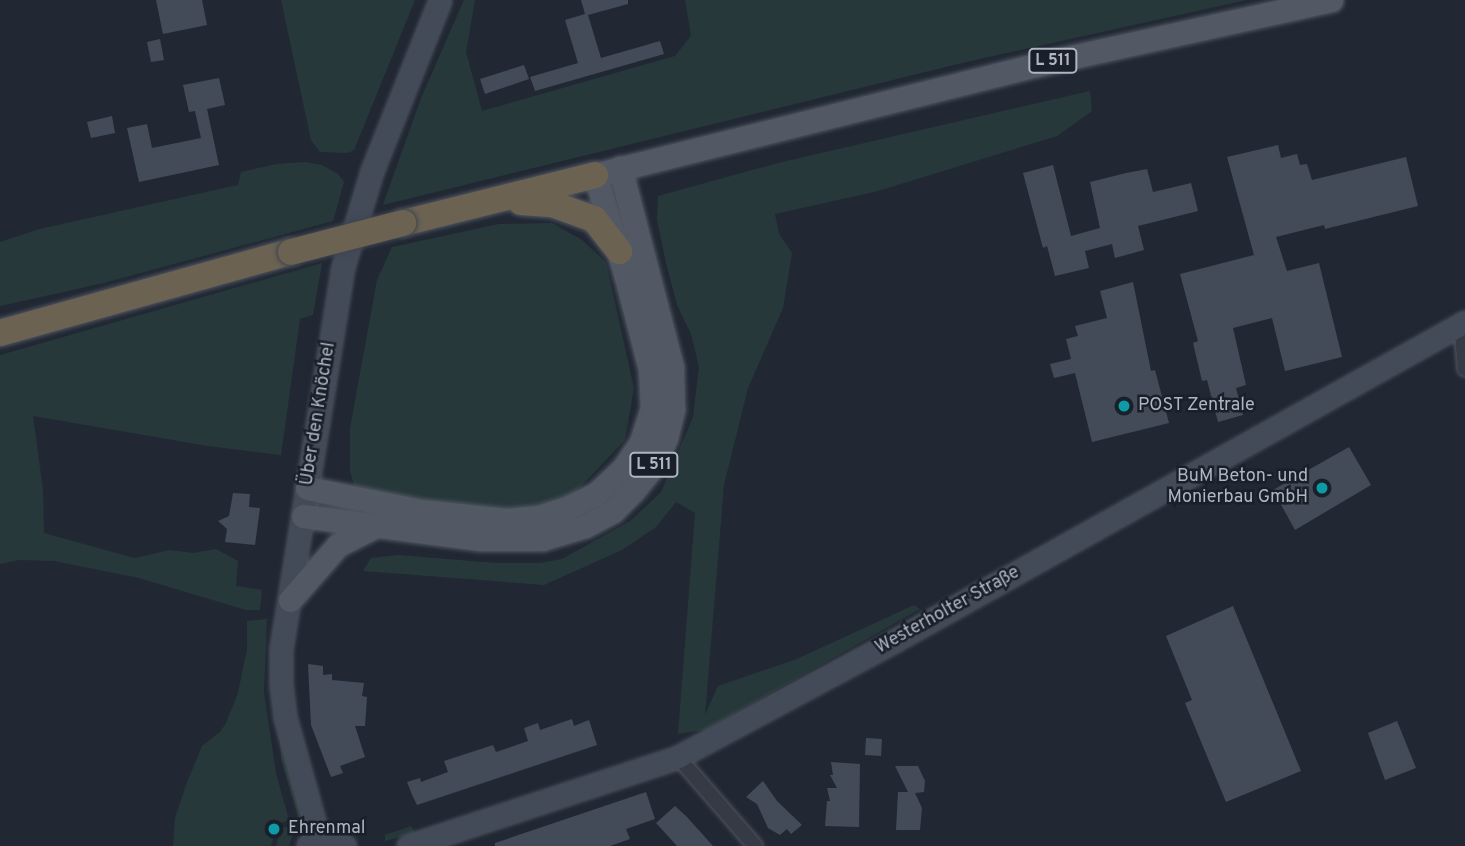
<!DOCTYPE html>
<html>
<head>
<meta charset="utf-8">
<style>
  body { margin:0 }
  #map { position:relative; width:1465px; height:846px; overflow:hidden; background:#212834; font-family:Overpass,sans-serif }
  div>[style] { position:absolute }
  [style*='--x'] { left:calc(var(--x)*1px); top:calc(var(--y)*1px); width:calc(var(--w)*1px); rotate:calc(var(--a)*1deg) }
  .green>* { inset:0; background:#27383a }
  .building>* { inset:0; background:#434b59 }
  .roads { filter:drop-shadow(0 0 2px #4f5560) drop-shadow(0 0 2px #4f5560) }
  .street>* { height:14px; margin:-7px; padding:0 7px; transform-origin:7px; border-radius:7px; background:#353a45 }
  .secondary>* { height:21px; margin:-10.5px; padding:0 10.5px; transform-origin:10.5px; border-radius:10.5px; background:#434a58 }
  .primary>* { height:23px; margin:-11.5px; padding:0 11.5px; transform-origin:11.5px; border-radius:11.5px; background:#525965 }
  .highway>* { height:26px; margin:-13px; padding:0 13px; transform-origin:13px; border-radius:13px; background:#6b6252 }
  .bridges { filter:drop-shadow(0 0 2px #3f4550) drop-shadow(0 0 2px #3f4550) }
  .highway-bridge>* { height:26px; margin:-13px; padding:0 13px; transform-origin:13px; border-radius:13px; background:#6b6252 }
  .dots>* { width:19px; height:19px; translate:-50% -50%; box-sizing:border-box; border:4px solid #1a202a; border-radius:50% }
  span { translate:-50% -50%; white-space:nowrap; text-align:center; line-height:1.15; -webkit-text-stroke:5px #1a202a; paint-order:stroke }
  .shield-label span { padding:2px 5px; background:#1a202a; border:2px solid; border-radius:5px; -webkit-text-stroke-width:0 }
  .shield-label { font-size:16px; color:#afb5c2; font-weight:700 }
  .poi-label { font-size:18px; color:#afb5c2 }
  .left { translate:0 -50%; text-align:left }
  .right { translate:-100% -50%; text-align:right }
  .street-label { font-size:18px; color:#afb5c2 }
</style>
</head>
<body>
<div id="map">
  <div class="green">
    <i style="clip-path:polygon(281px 0,415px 0,354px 150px,348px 153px,320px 152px,311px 140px)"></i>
    <i style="clip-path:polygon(464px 0,475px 0,466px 52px,482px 111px,675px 56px,691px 36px,685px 0,1247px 0,962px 63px,383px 205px,421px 98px)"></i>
    <i style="clip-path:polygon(1090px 91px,1092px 111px,1057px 136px,878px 191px,775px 214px,779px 234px,792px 253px,783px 308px,748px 388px,724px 485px,705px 715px,718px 686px,797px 659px,914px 605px,920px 609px,705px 730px,678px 734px,695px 513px,676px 502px,656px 527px,622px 550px,544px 585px,363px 571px,371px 558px,398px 555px,496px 563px,540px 563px,562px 559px,630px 521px,661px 492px,693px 417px,699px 367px,691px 334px,677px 305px,666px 263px,657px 220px,658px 196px,778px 163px)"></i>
    <i style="clip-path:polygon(306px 162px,322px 165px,338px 174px,344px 182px,333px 221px,104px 283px,0 306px,0 242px,40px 229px,238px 185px,241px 172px,277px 164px)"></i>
    <i style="clip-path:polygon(552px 223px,582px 240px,606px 262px,634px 388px,625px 440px,571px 497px,546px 507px,481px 512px,354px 486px,350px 471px,350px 428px,377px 280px,392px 247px,499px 224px)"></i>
    <i style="clip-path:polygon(322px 263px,313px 315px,300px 319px,281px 455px,208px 446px,33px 416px,43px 490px,44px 533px,134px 558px,170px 550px,193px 553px,216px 549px,238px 561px,236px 586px,262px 590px,260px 610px,246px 610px,139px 578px,54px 561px,19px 560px,0 564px,0 355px)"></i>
    <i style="clip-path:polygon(267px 619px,264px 692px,276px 773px,289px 820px,277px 824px,271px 846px,173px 846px,175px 818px,186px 785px,202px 746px,220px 732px,226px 723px,238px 693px,247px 649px,247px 621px)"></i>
    <i style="clip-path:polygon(279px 730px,303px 818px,299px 820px,281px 759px)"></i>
    <i style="clip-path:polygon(411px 826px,415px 833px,385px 841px,385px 835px)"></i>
    <i style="clip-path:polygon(281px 827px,295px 828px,289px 846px,276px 846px)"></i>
  </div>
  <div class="building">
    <i style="clip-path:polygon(156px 0,202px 0,207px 25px,163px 34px)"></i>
    <i style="clip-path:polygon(581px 0,628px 0,628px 4px,588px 15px,601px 58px,660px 41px,664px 54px,535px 91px,530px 77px,578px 63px,565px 20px,585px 14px)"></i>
    <i style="clip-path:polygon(160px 39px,164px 60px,151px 62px,147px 42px)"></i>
    <i style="clip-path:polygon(524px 65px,529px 79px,485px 94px,480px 79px)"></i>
    <i style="clip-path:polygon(219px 78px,225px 105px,207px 109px,219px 165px,139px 182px,127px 128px,147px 124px,152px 148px,201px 138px,195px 111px,189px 112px,183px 85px)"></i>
    <i style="clip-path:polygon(112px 116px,115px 133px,91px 138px,87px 122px)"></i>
    <i style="clip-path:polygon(1278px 145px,1281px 158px,1297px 154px,1300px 165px,1307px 164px,1312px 180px,1406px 157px,1418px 206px,1325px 229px,1324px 225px,1276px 237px,1287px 271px,1319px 263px,1342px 357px,1285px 371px,1272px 318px,1233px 328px,1246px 385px,1236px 388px,1243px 415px,1218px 422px,1207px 380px,1202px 381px,1193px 343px,1198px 341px,1180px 274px,1254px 255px,1227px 157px)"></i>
    <i style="clip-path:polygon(1053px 165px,1071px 236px,1100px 228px,1090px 182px,1126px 173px,1147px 169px,1153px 192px,1191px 183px,1198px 211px,1138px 226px,1144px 250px,1115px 258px,1112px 244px,1085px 251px,1089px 268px,1055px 276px,1047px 246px,1043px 248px,1023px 173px)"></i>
    <i style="clip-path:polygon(1133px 282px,1151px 371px,1155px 370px,1169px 423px,1092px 442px,1075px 373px,1054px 378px,1050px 364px,1071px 359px,1066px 339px,1078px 336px,1075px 326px,1107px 318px,1100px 291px)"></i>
    <i style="clip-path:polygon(1349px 447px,1371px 485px,1295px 530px,1273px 490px)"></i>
    <i style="clip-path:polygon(233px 493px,250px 494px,249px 507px,260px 508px,255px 545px,225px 542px,227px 529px,218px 521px,229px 516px)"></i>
    <i style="clip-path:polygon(1233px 606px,1301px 771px,1226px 802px,1185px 703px,1192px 700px,1166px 636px)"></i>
    <i style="clip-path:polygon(308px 664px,323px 666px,323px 675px,332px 674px,332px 680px,364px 683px,362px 696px,367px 697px,365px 726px,355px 726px,365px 757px,340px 766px,343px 773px,331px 777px,311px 725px)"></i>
    <i style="clip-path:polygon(572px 719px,574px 726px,589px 720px,597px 745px,417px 805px,413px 797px,407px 782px,420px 778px,421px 782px,448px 772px,444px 761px,493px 745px,496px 752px,528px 741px,524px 728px,538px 723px,540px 730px)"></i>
    <i style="clip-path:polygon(1397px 721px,1416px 768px,1385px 780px,1368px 733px)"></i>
    <i style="clip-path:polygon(866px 738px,882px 739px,881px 756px,865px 755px)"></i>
    <i style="clip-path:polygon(831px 762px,860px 764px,859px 827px,825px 826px,827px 801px,830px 801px,827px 788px,837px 788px,830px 775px,833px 775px)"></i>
    <i style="clip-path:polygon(895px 766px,918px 766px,925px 781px,924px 792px,915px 793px,922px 808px,920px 830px,896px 830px,898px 792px,908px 792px)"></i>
    <i style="clip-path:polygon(763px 781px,777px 801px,802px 825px,791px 834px,787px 829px,780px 835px,768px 828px,757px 804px,746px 797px)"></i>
    <i style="clip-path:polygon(646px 792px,655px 819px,626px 829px,630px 839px,610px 846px,495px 846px,495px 843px)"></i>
    <i style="clip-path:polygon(675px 806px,687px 817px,713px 846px,677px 846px,656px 823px)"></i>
  </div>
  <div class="roads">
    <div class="street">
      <i style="--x:1461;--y:324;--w:45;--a:84.9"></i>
      <i style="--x:678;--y:757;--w:118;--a:49.1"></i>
    </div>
    <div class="secondary">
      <i style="--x:319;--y:839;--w:127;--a:-105.6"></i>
      <i style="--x:285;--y:717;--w:31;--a:-97"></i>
      <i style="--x:281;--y:686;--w:37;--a:-90"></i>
      <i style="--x:281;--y:649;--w:387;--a:-80.8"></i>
      <i style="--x:343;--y:267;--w:100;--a:-73.2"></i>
      <i style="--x:372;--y:171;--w:184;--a:-68.3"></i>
      <i style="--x:308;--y:845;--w:21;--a:-17"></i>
      <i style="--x:328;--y:839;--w:18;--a:22"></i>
      <i style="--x:408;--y:846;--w:284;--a:-18.2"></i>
      <i style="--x:678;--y:757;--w:247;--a:-28.2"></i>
      <i style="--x:896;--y:640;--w:652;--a:-29.2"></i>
    </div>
    <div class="primary">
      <i style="--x:307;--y:488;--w:116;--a:11.4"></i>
      <i style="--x:421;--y:511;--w:85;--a:6"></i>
      <i style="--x:506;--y:520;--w:33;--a:-5"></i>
      <i style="--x:539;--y:517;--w:32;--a:-18"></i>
      <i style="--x:569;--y:507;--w:30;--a:-26"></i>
      <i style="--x:596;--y:494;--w:37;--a:-43"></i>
      <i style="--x:623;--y:469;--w:32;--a:-56"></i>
      <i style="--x:641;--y:442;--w:35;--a:-72"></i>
      <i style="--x:652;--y:409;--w:40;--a:-92.9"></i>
      <i style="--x:650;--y:369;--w:95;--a:-104.6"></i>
      <i style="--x:626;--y:277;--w:107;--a:-106.9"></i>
      <i style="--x:595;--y:175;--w:459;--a:-14"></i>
      <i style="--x:1040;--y:64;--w:298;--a:-12.4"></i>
      <i style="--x:303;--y:516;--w:179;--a:7.4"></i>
      <i style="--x:481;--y:539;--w:61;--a:0"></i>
      <i style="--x:542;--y:539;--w:45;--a:-16.8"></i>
      <i style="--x:585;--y:526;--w:32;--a:-28"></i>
      <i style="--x:613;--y:511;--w:30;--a:-45"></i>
      <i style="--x:634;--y:490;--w:32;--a:-51"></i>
      <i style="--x:654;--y:465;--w:30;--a:-66"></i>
      <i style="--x:666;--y:438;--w:30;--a:-76"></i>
      <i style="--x:673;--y:409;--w:42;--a:-91.4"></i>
      <i style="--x:672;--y:367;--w:206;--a:-104.6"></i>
      <i style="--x:290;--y:600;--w:73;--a:-48.9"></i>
      <i style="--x:338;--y:545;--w:40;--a:-26.6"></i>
    </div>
    <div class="highway">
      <i style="--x:521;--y:202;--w:31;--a:4"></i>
      <i style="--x:552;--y:204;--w:45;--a:19.7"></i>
      <i style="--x:594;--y:219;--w:41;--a:52"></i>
      <i style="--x:403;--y:223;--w:198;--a:-14"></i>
      <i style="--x:0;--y:333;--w:302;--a:-15.6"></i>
    </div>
  </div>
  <div class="bridges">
    <div class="highway-bridge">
      <i style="--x:291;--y:252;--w:116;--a:-14.5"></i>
    </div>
  </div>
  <div class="dots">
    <i style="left:1124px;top:406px;background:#0f9aa8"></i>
    <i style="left:1322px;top:488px;background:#0f9aa8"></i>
    <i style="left:274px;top:829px;background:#0f9aa8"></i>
  </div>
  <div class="shield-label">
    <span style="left:1053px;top:61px">L 511</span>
    <span style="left:654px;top:465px">L 511</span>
  </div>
  <div class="poi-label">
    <span class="left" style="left:1138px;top:406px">POST Zentrale</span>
    <span class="right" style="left:1308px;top:488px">BuM Beton- und<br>Monierbau GmbH</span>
    <span class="left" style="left:288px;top:829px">Ehrenmal</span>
  </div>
  <div class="street-label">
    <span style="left:319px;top:414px;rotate:-81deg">Über den Knöchel</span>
    <span style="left:948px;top:611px;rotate:-29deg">Westerholter Straße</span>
  </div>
</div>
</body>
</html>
